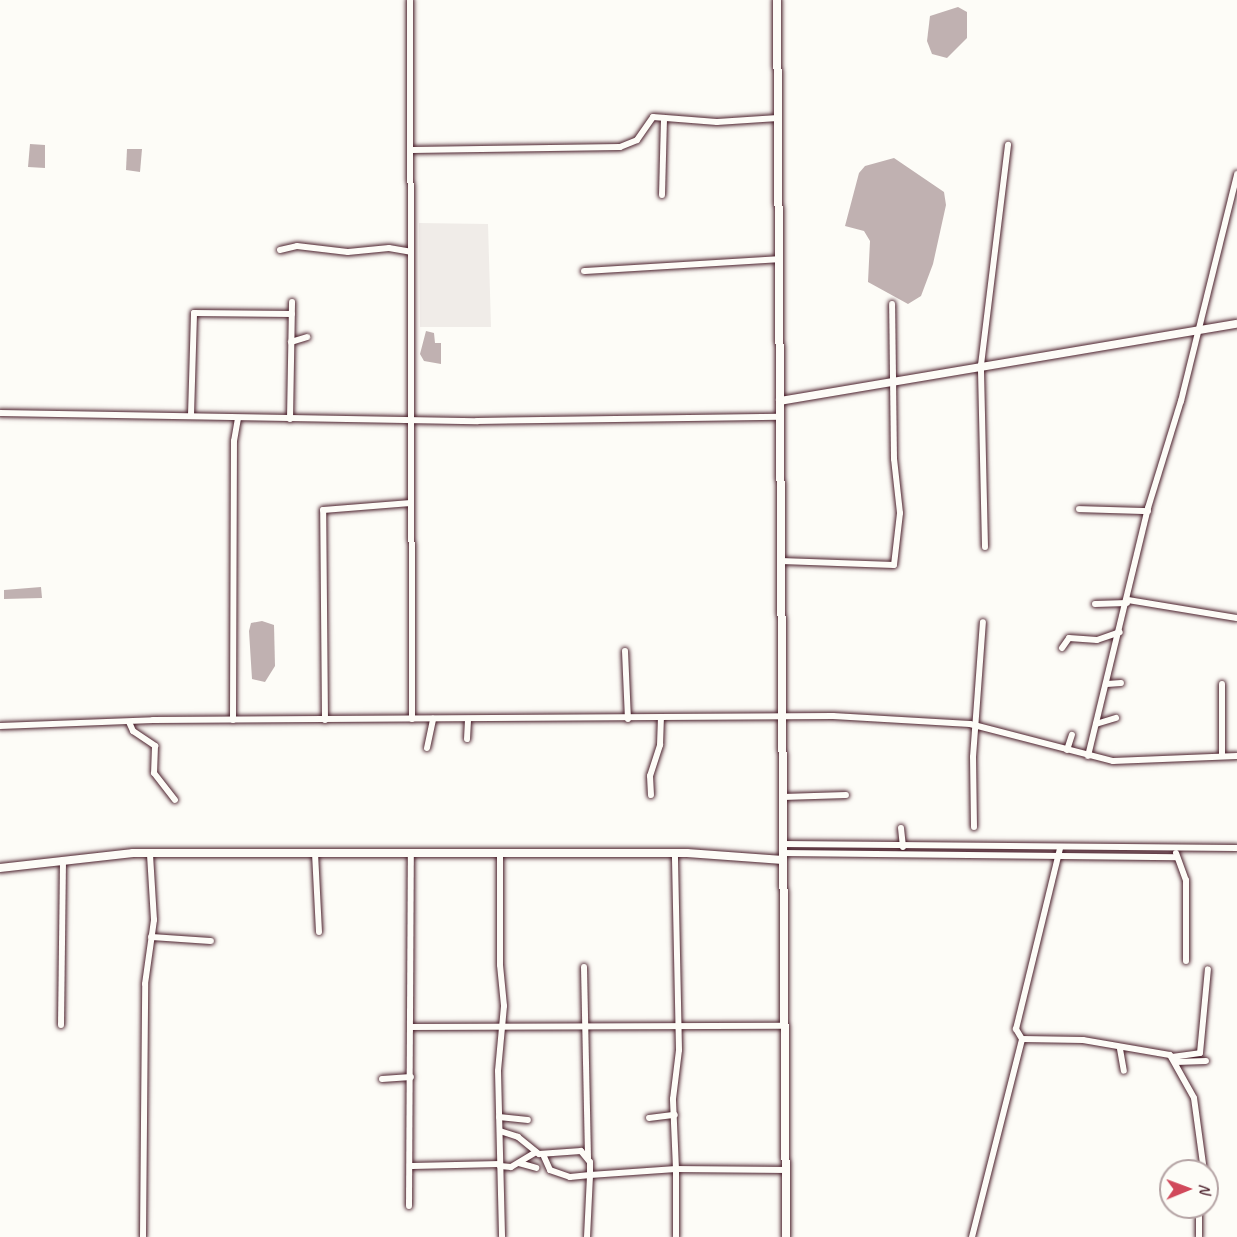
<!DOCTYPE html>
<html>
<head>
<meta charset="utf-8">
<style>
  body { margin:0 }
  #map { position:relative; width:1237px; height:1237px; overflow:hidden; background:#fdfcf7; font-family:Caveat,sans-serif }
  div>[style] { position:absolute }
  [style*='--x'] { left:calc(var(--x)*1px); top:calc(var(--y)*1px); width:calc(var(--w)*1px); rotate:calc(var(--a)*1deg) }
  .built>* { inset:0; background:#f0ece8 }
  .water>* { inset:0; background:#c0b1b1 }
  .roads { filter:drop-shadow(0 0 2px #4a1f2b) drop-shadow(0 0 2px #4a1f2b) }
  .street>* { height:6px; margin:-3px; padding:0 3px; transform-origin:3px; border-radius:3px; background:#fdfcf7 }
  .secondary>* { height:8px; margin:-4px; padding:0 4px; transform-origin:4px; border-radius:4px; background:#fdfcf7 }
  span { translate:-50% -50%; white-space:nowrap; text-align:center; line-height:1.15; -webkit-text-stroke:5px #fdfcf7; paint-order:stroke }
  .north { position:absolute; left:1159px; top:1159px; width:60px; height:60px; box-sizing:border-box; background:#fdfcf7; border:2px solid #b5a4a5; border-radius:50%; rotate:89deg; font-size:16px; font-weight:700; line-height:24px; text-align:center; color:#4a1f2b }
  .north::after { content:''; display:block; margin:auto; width:21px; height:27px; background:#d1495b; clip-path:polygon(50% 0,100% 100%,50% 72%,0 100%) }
</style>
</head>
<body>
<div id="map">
  <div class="built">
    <i style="clip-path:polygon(419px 223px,488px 224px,491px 327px,420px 327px)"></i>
  </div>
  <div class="water">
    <i style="clip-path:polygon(958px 7px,967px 12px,967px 38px,947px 58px,932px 54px,927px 41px,930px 16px)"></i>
    <i style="clip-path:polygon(30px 144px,45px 145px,45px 168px,28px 167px)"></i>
    <i style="clip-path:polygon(127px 149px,142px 149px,140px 172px,126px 170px)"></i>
    <i style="clip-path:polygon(894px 158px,944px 192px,946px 205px,933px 264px,921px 296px,908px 304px,868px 282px,870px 241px,864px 231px,845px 226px,859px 173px,865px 166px)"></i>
    <i style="clip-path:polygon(426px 331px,434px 333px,435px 343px,441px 343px,441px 364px,424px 361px,420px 354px)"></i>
    <i style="clip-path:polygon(41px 587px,42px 598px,4px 599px,4px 590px)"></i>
    <i style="clip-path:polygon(262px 621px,274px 625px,275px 666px,265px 682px,252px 679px,249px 631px,251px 623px)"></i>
  </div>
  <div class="roads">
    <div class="street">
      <i style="--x:410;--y:0;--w:719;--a:89.84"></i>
      <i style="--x:412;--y:150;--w:208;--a:-0.8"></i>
      <i style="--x:620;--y:147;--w:18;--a:-22"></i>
      <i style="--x:637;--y:140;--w:28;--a:-55"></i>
      <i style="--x:653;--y:117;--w:64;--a:4.5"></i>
      <i style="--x:717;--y:122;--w:61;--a:-3.8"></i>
      <i style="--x:662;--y:195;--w:75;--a:-88.5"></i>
      <i style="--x:280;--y:250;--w:17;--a:-13"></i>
      <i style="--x:297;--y:246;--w:51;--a:6.7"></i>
      <i style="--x:348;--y:252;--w:41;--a:-5.6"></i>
      <i style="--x:389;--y:248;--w:22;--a:10"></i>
      <i style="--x:584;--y:271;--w:195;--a:-3.5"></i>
      <i style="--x:291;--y:342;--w:17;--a:-17"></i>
      <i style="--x:0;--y:413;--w:477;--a:1"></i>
      <i style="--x:477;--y:421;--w:303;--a:-0.8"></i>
      <i style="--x:191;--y:415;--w:102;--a:-88.3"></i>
      <i style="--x:194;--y:313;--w:98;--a:0.6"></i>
      <i style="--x:290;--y:419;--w:117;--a:-89"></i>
      <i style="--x:1079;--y:509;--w:69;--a:1.7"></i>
      <i style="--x:985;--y:547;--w:182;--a:-91.3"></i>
      <i style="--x:981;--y:365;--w:222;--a:-83"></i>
      <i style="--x:781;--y:561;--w:113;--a:2"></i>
      <i style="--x:894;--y:565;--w:52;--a:-83.4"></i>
      <i style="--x:900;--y:513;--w:54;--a:-96.3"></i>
      <i style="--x:894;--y:459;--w:155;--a:-90.7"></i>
      <i style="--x:1128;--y:600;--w:110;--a:9.4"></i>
      <i style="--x:1095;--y:604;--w:32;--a:-2"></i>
      <i style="--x:1062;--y:648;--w:12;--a:-55"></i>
      <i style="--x:1069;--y:638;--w:28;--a:4"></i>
      <i style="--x:1097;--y:640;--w:24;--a:-19"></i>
      <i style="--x:625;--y:651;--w:68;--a:87.5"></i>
      <i style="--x:1107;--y:684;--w:14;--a:-4"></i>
      <i style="--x:233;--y:720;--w:279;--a:-89.8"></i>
      <i style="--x:234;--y:441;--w:23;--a:-80"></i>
      <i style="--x:325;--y:720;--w:210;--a:-90.5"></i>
      <i style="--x:323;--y:510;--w:88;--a:-4.5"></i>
      <i style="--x:129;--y:722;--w:10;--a:66"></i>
      <i style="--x:133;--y:731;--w:27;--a:34"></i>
      <i style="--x:155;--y:746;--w:27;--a:92"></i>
      <i style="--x:154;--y:773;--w:34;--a:52"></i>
      <i style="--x:1096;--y:724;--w:21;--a:-17"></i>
      <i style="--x:0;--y:726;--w:153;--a:-2.2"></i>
      <i style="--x:153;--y:720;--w:680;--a:-0.34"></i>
      <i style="--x:833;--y:716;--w:137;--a:3.3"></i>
      <i style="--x:970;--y:724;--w:148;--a:14.5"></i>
      <i style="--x:1113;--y:761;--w:124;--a:-2.3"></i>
      <i style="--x:467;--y:739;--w:20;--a:-87"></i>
      <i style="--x:427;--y:748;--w:30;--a:-78"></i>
      <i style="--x:1067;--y:750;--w:16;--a:-72"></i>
      <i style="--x:1088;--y:756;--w:255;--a:-76.4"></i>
      <i style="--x:1148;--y:508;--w:112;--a:-72.9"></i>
      <i style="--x:1181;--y:401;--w:234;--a:-76.1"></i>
      <i style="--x:1222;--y:756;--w:72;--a:-90"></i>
      <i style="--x:651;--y:795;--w:19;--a:-93"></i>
      <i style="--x:650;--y:776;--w:33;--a:-72"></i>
      <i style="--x:660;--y:745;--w:26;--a:-88"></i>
      <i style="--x:783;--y:797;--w:63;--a:-1.8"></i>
      <i style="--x:974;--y:827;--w:70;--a:-90.8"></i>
      <i style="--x:973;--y:757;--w:135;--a:-85.8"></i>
      <i style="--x:901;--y:828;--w:19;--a:84"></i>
      <i style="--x:783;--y:844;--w:454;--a:0.5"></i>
      <i style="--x:315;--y:853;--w:79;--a:87.1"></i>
      <i style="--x:783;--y:853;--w:394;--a:0.6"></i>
      <i style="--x:1176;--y:853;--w:29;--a:70"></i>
      <i style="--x:1186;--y:880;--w:81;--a:90"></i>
      <i style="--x:500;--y:855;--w:110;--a:90"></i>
      <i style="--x:500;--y:965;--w:41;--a:84.4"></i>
      <i style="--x:504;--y:1006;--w:65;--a:95.3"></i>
      <i style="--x:498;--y:1071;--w:166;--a:88.6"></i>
      <i style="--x:151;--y:937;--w:60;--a:3.8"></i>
      <i style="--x:584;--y:967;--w:191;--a:88.8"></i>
      <i style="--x:61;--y:1025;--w:165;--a:-89.3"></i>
      <i style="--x:411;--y:1027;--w:373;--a:-0.2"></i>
      <i style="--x:1022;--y:1039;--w:61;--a:0.9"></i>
      <i style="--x:1083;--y:1040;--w:88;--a:9.8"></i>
      <i style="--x:1170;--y:1055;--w:49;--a:60.8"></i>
      <i style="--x:1194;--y:1098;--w:74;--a:82.2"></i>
      <i style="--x:1120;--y:1049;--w:22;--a:80"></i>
      <i style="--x:1172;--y:1057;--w:28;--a:-8"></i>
      <i style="--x:1200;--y:1053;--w:84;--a:-84.6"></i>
      <i style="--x:1176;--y:1062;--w:30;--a:-2"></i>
      <i style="--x:382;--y:1079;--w:29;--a:-4"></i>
      <i style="--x:499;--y:1117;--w:29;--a:6"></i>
      <i style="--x:649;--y:1118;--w:26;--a:-7"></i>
      <i style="--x:500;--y:1131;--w:19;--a:18"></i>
      <i style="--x:518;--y:1137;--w:27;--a:39"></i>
      <i style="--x:539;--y:1154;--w:42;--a:-4.1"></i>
      <i style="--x:581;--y:1151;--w:14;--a:51"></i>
      <i style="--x:590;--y:1162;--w:13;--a:90"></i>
      <i style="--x:590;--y:1175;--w:20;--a:174"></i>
      <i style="--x:570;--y:1177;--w:21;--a:-161"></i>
      <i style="--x:550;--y:1170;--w:17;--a:-114"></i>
      <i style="--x:519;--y:1163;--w:18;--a:16"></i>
      <i style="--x:412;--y:1166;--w:88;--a:-1.3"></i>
      <i style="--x:500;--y:1166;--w:11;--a:5"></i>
      <i style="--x:511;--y:1167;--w:29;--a:-31"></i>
      <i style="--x:409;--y:1206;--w:352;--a:-89.7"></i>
      <i style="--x:143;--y:1237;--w:253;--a:-89.5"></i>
      <i style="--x:145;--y:984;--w:65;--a:-82"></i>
      <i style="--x:154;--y:920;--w:65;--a:-93.5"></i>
      <i style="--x:587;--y:1237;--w:62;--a:-87.2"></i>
      <i style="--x:590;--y:1175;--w:86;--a:-4"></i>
      <i style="--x:676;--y:1169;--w:70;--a:-92.5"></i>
      <i style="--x:673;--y:1099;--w:49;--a:-83"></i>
      <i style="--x:679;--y:1050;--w:197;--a:-91.2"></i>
      <i style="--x:676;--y:1237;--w:68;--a:-90"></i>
      <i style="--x:676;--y:1169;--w:109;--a:0.5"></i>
      <i style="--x:972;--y:1237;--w:204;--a:-75.8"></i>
      <i style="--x:1022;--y:1039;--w:12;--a:-121"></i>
      <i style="--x:1016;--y:1029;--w:186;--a:-76.3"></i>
      <i style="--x:1199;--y:1237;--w:30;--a:-90"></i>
    </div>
    <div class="secondary">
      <i style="--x:777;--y:0;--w:1237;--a:89.58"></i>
      <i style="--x:780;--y:401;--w:463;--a:-9.6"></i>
      <i style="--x:0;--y:868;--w:134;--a:-6.4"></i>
      <i style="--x:133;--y:853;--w:554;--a:0"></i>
      <i style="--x:687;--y:853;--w:96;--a:4.2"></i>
    </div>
  </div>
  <div class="north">N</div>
</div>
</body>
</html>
